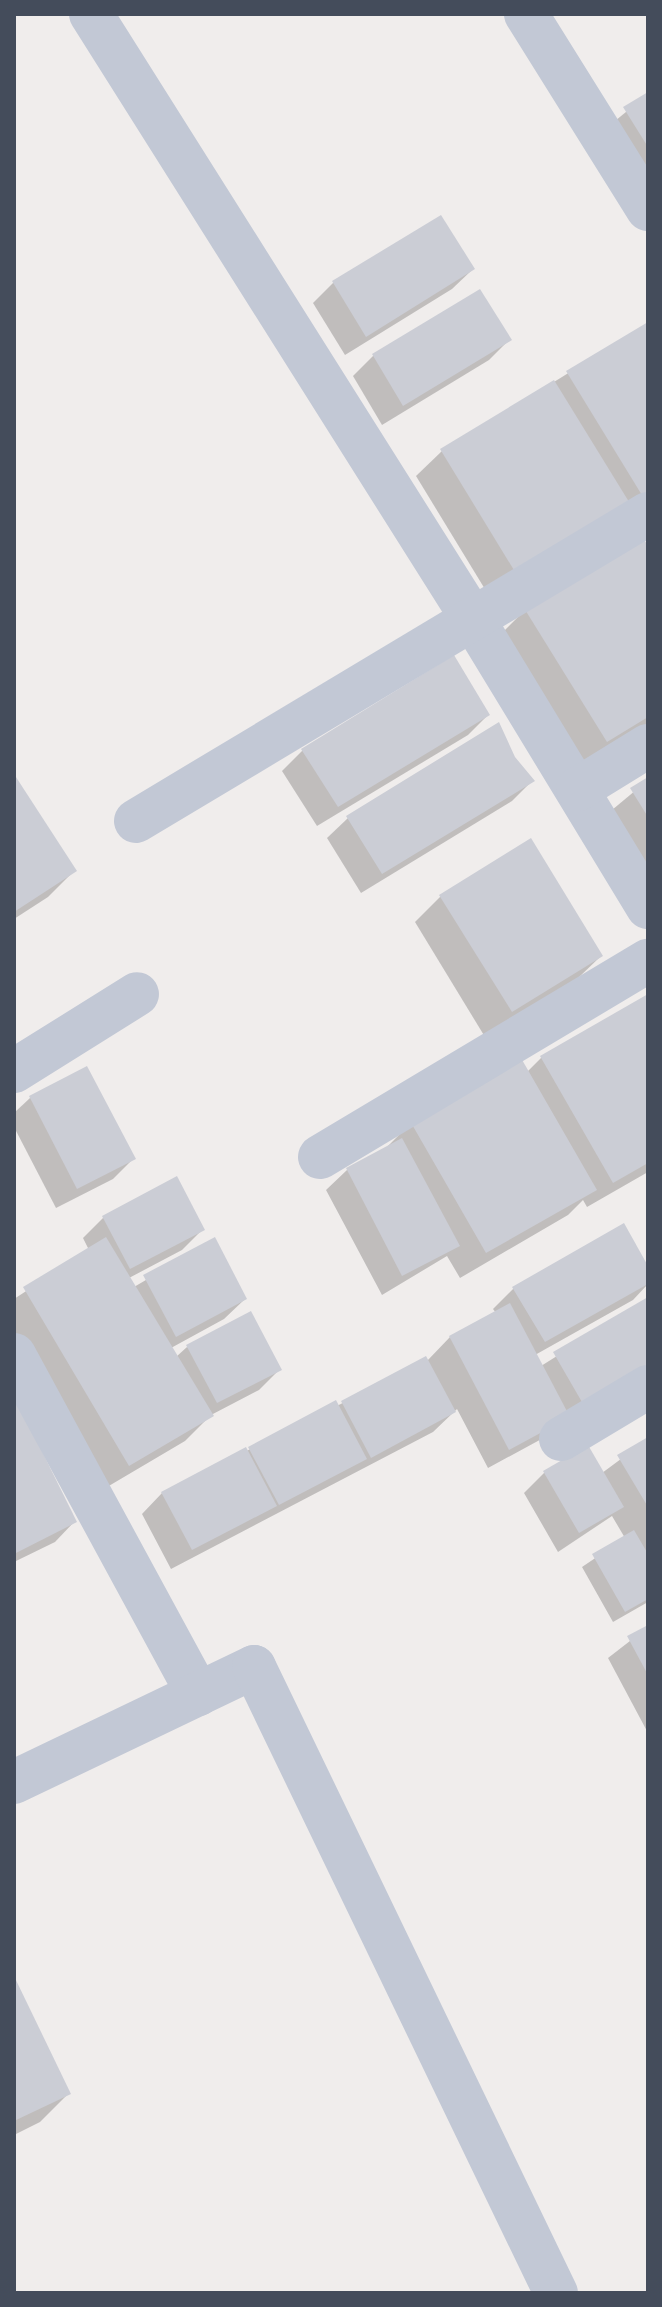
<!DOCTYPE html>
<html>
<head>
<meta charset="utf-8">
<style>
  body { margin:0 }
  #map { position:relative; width:662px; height:2307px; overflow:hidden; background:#f0edec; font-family:"DejaVu Sans",sans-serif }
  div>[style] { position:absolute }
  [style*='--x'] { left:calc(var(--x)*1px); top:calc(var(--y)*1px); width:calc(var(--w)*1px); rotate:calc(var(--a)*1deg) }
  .shadow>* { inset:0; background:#0003 }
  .building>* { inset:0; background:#cbcdd5 }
  .street>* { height:44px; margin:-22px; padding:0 22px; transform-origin:22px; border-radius:22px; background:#c2c8d5 }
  span { translate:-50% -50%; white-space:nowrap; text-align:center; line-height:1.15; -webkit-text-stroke:7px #fff; paint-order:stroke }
  .frame { position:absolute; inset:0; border:16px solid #444c5b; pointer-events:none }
</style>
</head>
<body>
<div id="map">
  <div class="shadow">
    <i style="clip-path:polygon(648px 94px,648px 214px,599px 134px)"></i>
    <i style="clip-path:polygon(473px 269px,452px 289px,345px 355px,313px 303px,334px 282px)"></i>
    <i style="clip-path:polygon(480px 291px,509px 340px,489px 360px,382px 425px,353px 376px,373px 356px)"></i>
    <i style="clip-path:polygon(648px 324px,648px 509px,494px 604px,416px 476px,442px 451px)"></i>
    <i style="clip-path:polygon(648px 550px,648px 725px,581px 766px,500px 635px,526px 609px)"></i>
    <i style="clip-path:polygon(488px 715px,468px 735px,317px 826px,282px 771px,303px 750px)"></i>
    <i style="clip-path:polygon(513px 758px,532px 781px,512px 801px,361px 893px,327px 838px,348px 818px)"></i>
    <i style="clip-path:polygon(14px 778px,74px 871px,48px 897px,14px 919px)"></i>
    <i style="clip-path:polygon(648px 780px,648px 884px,606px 815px)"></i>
    <i style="clip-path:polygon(441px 896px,601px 956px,575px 981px,485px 1037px,415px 922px)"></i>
    <i style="clip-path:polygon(648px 997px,648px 1172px,587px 1207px,583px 1200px,568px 1215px,460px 1278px,447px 1256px,382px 1295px,326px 1190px,347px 1170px,385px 1149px,411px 1123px,527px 1072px,541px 1058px)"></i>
    <i style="clip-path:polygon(86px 1068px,133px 1159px,113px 1179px,56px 1208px,14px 1127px,14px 1113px,30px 1098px)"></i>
    <i style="clip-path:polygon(103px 1218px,203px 1229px,182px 1250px,129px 1278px,134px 1287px,214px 1240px,245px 1299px,224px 1319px,171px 1348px,176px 1357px,187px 1347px,279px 1370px,259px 1390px,211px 1415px,185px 1441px,102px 1490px,14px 1341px,14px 1299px,89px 1250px,83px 1238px)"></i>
    <i style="clip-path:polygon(648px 1270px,648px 1284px,633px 1300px,535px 1355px,541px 1366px,648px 1299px,648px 1381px,488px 1468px,457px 1409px,433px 1432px,171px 1569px,142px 1514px,162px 1493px,427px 1361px,450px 1337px,496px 1313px,493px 1309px,514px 1288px)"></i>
    <i style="clip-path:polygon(14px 1399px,75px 1521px,55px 1542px,14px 1562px)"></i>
    <i style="clip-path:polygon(648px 1439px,648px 1602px,613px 1622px,582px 1567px,625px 1538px,612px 1516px,558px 1552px,524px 1493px,544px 1473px,602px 1473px)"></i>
    <i style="clip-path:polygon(648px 1627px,648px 1733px,608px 1658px)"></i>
    <i style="clip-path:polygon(14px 1980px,69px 2093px,40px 2122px,14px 2135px)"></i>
  </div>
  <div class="building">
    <i style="clip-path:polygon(648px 92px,648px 147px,623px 107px)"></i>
    <i style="clip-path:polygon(441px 215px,475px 269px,366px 337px,332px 281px)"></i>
    <i style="clip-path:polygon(480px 289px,512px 340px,403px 406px,372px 354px)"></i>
    <i style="clip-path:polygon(648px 322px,648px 505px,566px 371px)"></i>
    <i style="clip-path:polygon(554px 380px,634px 510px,520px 580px,440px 449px)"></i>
    <i style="clip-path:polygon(642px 536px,648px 546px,648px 717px,607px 742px,524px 608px)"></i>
    <i style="clip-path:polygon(454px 655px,490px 715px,338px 807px,301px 749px)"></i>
    <i style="clip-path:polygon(499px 722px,515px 757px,535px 781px,382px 874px,346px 816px)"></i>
    <i style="clip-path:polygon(14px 774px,77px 871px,14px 912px)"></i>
    <i style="clip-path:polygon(648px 777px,648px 817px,630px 788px)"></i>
    <i style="clip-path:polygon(531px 838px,603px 956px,512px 1012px,439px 895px)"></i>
    <i style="clip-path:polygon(648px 994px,648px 1163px,613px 1183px,540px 1056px)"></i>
    <i style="clip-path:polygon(521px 1058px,597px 1190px,486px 1253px,410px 1121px)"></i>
    <i style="clip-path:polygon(87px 1066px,136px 1159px,77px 1189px,29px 1096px)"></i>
    <i style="clip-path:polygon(402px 1138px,460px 1246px,402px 1276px,346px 1168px)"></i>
    <i style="clip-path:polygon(177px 1176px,205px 1230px,130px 1269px,102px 1216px)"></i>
    <i style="clip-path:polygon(624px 1223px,648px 1266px,648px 1284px,545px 1342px,512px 1287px)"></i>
    <i style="clip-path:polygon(106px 1237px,214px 1416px,129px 1466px,23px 1287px)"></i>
    <i style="clip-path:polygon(215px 1237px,247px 1299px,176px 1337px,143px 1275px)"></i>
    <i style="clip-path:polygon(648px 1297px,648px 1374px,586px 1409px,553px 1352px)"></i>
    <i style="clip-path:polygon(510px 1303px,570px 1417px,509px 1450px,449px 1336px)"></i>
    <i style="clip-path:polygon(251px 1311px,282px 1370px,217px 1403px,186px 1345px)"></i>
    <i style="clip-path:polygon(426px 1356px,456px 1412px,371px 1458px,341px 1401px)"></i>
    <i style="clip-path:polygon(14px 1395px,77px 1522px,14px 1554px)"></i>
    <i style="clip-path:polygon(336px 1400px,367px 1459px,279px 1505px,248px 1447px)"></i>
    <i style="clip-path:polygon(648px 1437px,648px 1507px,617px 1455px)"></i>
    <i style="clip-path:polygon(588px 1445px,624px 1507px,579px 1533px,543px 1471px)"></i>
    <i style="clip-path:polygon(246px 1447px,277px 1506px,192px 1550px,161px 1492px)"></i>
    <i style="clip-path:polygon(634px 1530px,648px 1554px,648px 1599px,625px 1612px,592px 1554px)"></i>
    <i style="clip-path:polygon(648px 1625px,648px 1675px,627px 1636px)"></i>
    <i style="clip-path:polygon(14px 1976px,71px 2094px,14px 2121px)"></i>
  </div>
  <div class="street">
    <i style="--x:91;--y:14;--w:718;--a:57.75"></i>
    <i style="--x:474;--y:621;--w:335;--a:58.7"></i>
    <i style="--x:526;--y:14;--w:230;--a:58"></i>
    <i style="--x:578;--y:789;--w:82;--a:-31.6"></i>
    <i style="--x:136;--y:821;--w:597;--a:-30.95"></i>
    <i style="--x:14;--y:1071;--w:145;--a:-32"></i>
    <i style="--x:320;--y:1157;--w:382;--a:-30.9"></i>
    <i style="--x:14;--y:1355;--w:386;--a:61.5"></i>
    <i style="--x:561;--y:1439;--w:101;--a:-30.9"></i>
    <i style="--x:14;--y:1782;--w:266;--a:-25.6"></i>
    <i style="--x:254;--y:1667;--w:695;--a:64.25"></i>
  </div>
  <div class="frame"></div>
</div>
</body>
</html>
